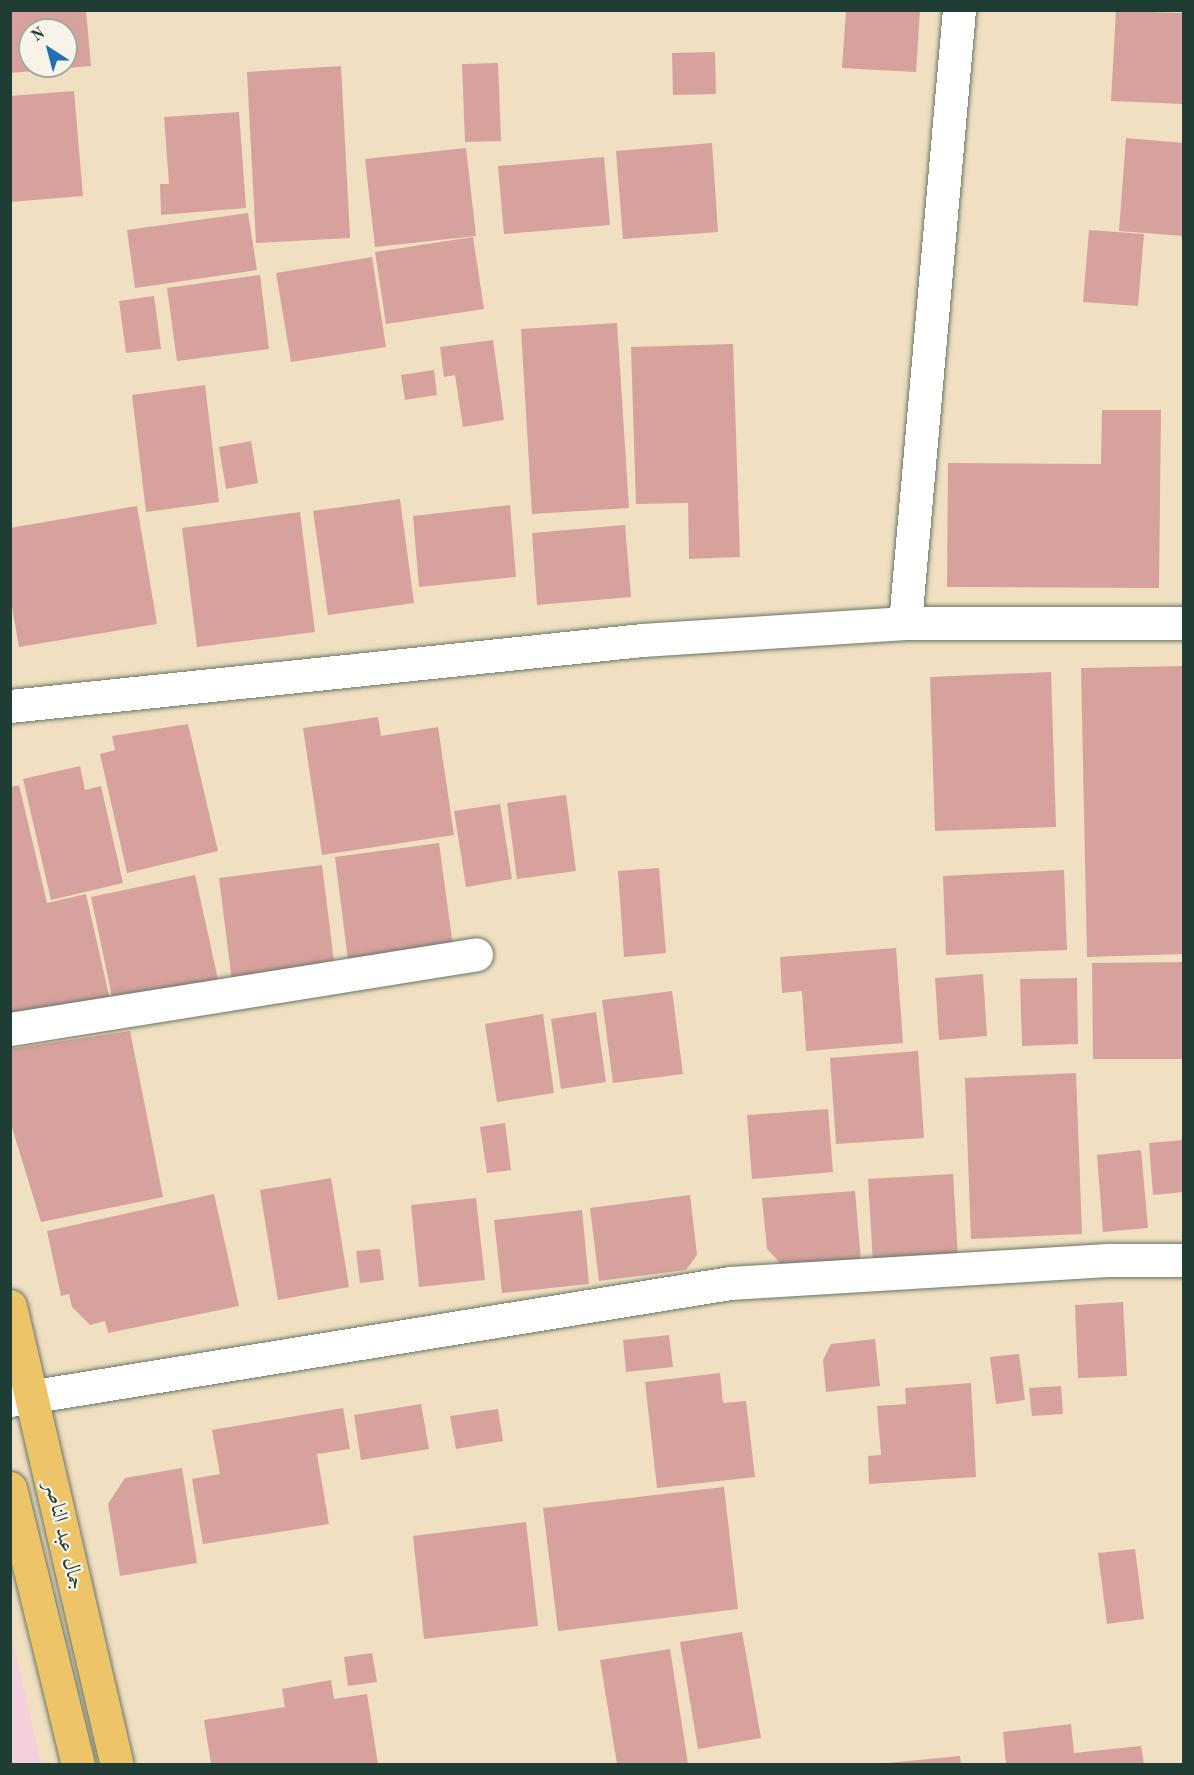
<!DOCTYPE html>
<html>
<head>
<meta charset="utf-8">
<style>
  body { margin:0 }
  #map { position:relative; width:1194px; height:1775px; overflow:hidden; background:#f0dfc1; font-family:"Old Standard TT",Amiri,serif }
  div>[style] { position:absolute }
  [style*='--x'] { left:calc(var(--x)*1px); top:calc(var(--y)*1px); width:calc(var(--w)*1px); rotate:calc(var(--a)*1deg) }
  .built>* { inset:0; background:#f4cfdc }
  .building>* { inset:0; background:#d7a29e }
  .roads { filter:drop-shadow(0 0 2px #687665) drop-shadow(0 0 2px #687665) }
  .minor>* { height:33px; margin:-16.5px; padding:0 16.5px; transform-origin:16.5px; border-radius:16.5px; background:#fff }
  .major>* { height:33px; margin:-16.5px; padding:0 16.5px; transform-origin:16.5px; border-radius:16.5px; background:#eec469 }
  span { translate:-50% -50%; white-space:nowrap; text-align:center; line-height:1.15; -webkit-text-stroke:4.5px #f7f3e8; paint-order:stroke }
  .street-label { font-size:21px; color:#1f3d34 }
  .frame { position:absolute; inset:0; border:12px solid #1f3d34; pointer-events:none }
  .north { position:absolute; left:18px; top:18px; width:60px; height:60px; box-sizing:border-box; background:#f7f3e8; border:2px solid #a1aaa0; border-radius:50%; rotate:324deg; font-size:16px; font-weight:700; line-height:24px; text-align:center; color:#1f3d34 }
  .north::after { content:''; display:block; margin:auto; width:21px; height:27px; background:#1f6fb2; clip-path:polygon(50% 0,100% 100%,50% 72%,0 100%) }
</style>
</head>
<body>
<div id="map">
  <div class="built">
    <i style="clip-path:polygon(10px 1632px,11px 1632px,41px 1764px,11px 1764px)"></i>
  </div>
  <div class="building">
    <i style="clip-path:polygon(evenodd,10px 10px,86px 10px,91px 66px,10px 73px,10px 10px,30px 30px,66px 30px,66px 66px,30px 66px,30px 30px)"></i>
    <i style="clip-path:polygon(846px 10px,920px 10px,916px 72px,842px 68px)"></i>
    <i style="clip-path:polygon(1116px 11px,1184px 13px,1184px 104px,1111px 101px)"></i>
    <i style="clip-path:polygon(715px 52px,716px 94px,673px 95px,672px 53px)"></i>
    <i style="clip-path:polygon(498px 63px,501px 141px,465px 142px,462px 64px)"></i>
    <i style="clip-path:polygon(341px 66px,350px 238px,256px 243px,247px 72px)"></i>
    <i style="clip-path:polygon(74px 91px,83px 196px,10px 202px,10px 96px)"></i>
    <i style="clip-path:polygon(239px 112px,246px 208px,161px 215px,160px 184px,169px 184px,164px 117px)"></i>
    <i style="clip-path:polygon(1126px 138px,1184px 143px,1184px 236px,1119px 231px)"></i>
    <i style="clip-path:polygon(712px 143px,718px 232px,623px 239px,616px 151px)"></i>
    <i style="clip-path:polygon(466px 148px,476px 236px,375px 247px,365px 159px)"></i>
    <i style="clip-path:polygon(604px 157px,610px 225px,504px 234px,498px 166px)"></i>
    <i style="clip-path:polygon(248px 213px,257px 270px,135px 288px,127px 230px)"></i>
    <i style="clip-path:polygon(1089px 230px,1144px 234px,1138px 306px,1083px 302px)"></i>
    <i style="clip-path:polygon(473px 237px,484px 309px,386px 324px,375px 252px)"></i>
    <i style="clip-path:polygon(372px 257px,386px 347px,291px 362px,276px 273px)"></i>
    <i style="clip-path:polygon(260px 275px,269px 349px,177px 361px,167px 288px)"></i>
    <i style="clip-path:polygon(154px 296px,161px 349px,126px 353px,119px 301px)"></i>
    <i style="clip-path:polygon(617px 323px,629px 508px,532px 514px,521px 329px)"></i>
    <i style="clip-path:polygon(493px 340px,504px 420px,463px 427px,455px 375px,444px 377px,440px 347px)"></i>
    <i style="clip-path:polygon(733px 344px,740px 557px,689px 559px,688px 503px,636px 504px,631px 347px)"></i>
    <i style="clip-path:polygon(434px 370px,437px 395px,405px 400px,401px 375px)"></i>
    <i style="clip-path:polygon(205px 385px,219px 502px,146px 512px,132px 395px)"></i>
    <i style="clip-path:polygon(1102px 410px,1161px 410px,1159px 588px,947px 587px,948px 463px,1101px 464px)"></i>
    <i style="clip-path:polygon(251px 441px,258px 483px,226px 489px,219px 447px)"></i>
    <i style="clip-path:polygon(400px 499px,414px 603px,328px 615px,313px 511px)"></i>
    <i style="clip-path:polygon(510px 505px,516px 577px,419px 587px,413px 516px)"></i>
    <i style="clip-path:polygon(137px 506px,157px 624px,19px 647px,10px 596px,10px 528px)"></i>
    <i style="clip-path:polygon(300px 512px,315px 632px,197px 647px,182px 528px)"></i>
    <i style="clip-path:polygon(625px 525px,631px 597px,537px 605px,532px 533px)"></i>
    <i style="clip-path:polygon(1184px 666px,1184px 954px,1087px 957px,1081px 668px)"></i>
    <i style="clip-path:polygon(1051px 672px,1056px 827px,935px 831px,930px 677px)"></i>
    <i style="clip-path:polygon(378px 717px,381px 736px,438px 727px,454px 835px,322px 855px,303px 728px)"></i>
    <i style="clip-path:polygon(188px 724px,218px 851px,127px 873px,100px 754px,115px 750px,112px 736px)"></i>
    <i style="clip-path:polygon(80px 766px,85px 790px,101px 786px,123px 883px,51px 900px,23px 779px)"></i>
    <i style="clip-path:polygon(19px 785px,47px 903px,86px 894px,110px 1000px,10px 1024px,10px 787px)"></i>
    <i style="clip-path:polygon(566px 795px,576px 871px,517px 879px,507px 803px)"></i>
    <i style="clip-path:polygon(500px 804px,512px 879px,466px 887px,454px 811px)"></i>
    <i style="clip-path:polygon(439px 843px,454px 954px,349px 968px,335px 857px)"></i>
    <i style="clip-path:polygon(322px 865px,335px 969px,232px 982px,219px 878px)"></i>
    <i style="clip-path:polygon(659px 868px,666px 953px,624px 957px,618px 871px)"></i>
    <i style="clip-path:polygon(1064px 870px,1067px 950px,946px 955px,943px 876px)"></i>
    <i style="clip-path:polygon(195px 875px,219px 984px,114px 1006px,91px 897px)"></i>
    <i style="clip-path:polygon(896px 948px,903px 1043px,806px 1051px,802px 991px,782px 993px,780px 957px)"></i>
    <i style="clip-path:polygon(1184px 962px,1184px 1059px,1093px 1059px,1092px 963px)"></i>
    <i style="clip-path:polygon(983px 974px,987px 1036px,939px 1040px,935px 978px)"></i>
    <i style="clip-path:polygon(1077px 978px,1078px 1044px,1022px 1046px,1020px 979px)"></i>
    <i style="clip-path:polygon(672px 991px,683px 1074px,613px 1083px,602px 1000px)"></i>
    <i style="clip-path:polygon(596px 1012px,606px 1082px,561px 1089px,551px 1019px)"></i>
    <i style="clip-path:polygon(543px 1014px,554px 1093px,497px 1102px,485px 1024px)"></i>
    <i style="clip-path:polygon(130px 1031px,163px 1197px,41px 1222px,10px 1121px,10px 1049px)"></i>
    <i style="clip-path:polygon(918px 1051px,924px 1138px,836px 1144px,830px 1058px)"></i>
    <i style="clip-path:polygon(1076px 1073px,1082px 1234px,971px 1239px,965px 1078px)"></i>
    <i style="clip-path:polygon(828px 1109px,833px 1172px,752px 1179px,747px 1115px)"></i>
    <i style="clip-path:polygon(505px 1123px,511px 1170px,487px 1173px,480px 1127px)"></i>
    <i style="clip-path:polygon(1184px 1140px,1184px 1192px,1153px 1195px,1149px 1143px)"></i>
    <i style="clip-path:polygon(1141px 1150px,1148px 1228px,1103px 1232px,1097px 1155px)"></i>
    <i style="clip-path:polygon(953px 1174px,958px 1257px,873px 1262px,868px 1179px)"></i>
    <i style="clip-path:polygon(331px 1178px,349px 1287px,278px 1300px,260px 1190px)"></i>
    <i style="clip-path:polygon(855px 1191px,861px 1262px,785px 1268px,767px 1249px,762px 1198px)"></i>
    <i style="clip-path:polygon(214px 1194px,239px 1306px,108px 1333px,105px 1321px,90px 1325px,72px 1307px,69px 1294px,61px 1296px,47px 1231px)"></i>
    <i style="clip-path:polygon(690px 1195px,697px 1255px,686px 1270px,599px 1281px,590px 1208px)"></i>
    <i style="clip-path:polygon(476px 1198px,485px 1280px,419px 1287px,411px 1205px)"></i>
    <i style="clip-path:polygon(582px 1210px,589px 1284px,502px 1293px,494px 1220px)"></i>
    <i style="clip-path:polygon(380px 1249px,384px 1280px,360px 1283px,356px 1251px)"></i>
    <i style="clip-path:polygon(1123px 1302px,1127px 1376px,1078px 1378px,1075px 1305px)"></i>
    <i style="clip-path:polygon(669px 1335px,673px 1367px,626px 1372px,623px 1340px)"></i>
    <i style="clip-path:polygon(875px 1339px,880px 1386px,826px 1392px,823px 1360px,831px 1344px)"></i>
    <i style="clip-path:polygon(1019px 1354px,1025px 1400px,996px 1404px,990px 1357px)"></i>
    <i style="clip-path:polygon(720px 1373px,723px 1403px,746px 1401px,755px 1477px,657px 1488px,645px 1382px)"></i>
    <i style="clip-path:polygon(971px 1383px,976px 1477px,869px 1484px,868px 1456px,881px 1455px,877px 1406px,906px 1404px,905px 1388px)"></i>
    <i style="clip-path:polygon(1061px 1386px,1063px 1414px,1032px 1416px,1029px 1388px)"></i>
    <i style="clip-path:polygon(421px 1404px,429px 1449px,361px 1460px,354px 1415px)"></i>
    <i style="clip-path:polygon(343px 1408px,350px 1449px,317px 1454px,329px 1524px,203px 1544px,192px 1479px,220px 1474px,212px 1430px)"></i>
    <i style="clip-path:polygon(498px 1409px,503px 1441px,456px 1449px,450px 1416px)"></i>
    <i style="clip-path:polygon(182px 1468px,197px 1563px,120px 1576px,108px 1504px,125px 1478px)"></i>
    <i style="clip-path:polygon(724px 1487px,738px 1609px,558px 1631px,543px 1508px)"></i>
    <i style="clip-path:polygon(526px 1522px,538px 1626px,424px 1639px,413px 1536px)"></i>
    <i style="clip-path:polygon(1135px 1549px,1144px 1619px,1107px 1624px,1098px 1553px)"></i>
    <i style="clip-path:polygon(742px 1632px,761px 1738px,698px 1749px,680px 1642px)"></i>
    <i style="clip-path:polygon(670px 1649px,688px 1764px,617px 1764px,600px 1660px)"></i>
    <i style="clip-path:polygon(372px 1653px,377px 1682px,348px 1686px,344px 1657px)"></i>
    <i style="clip-path:polygon(331px 1680px,334px 1699px,367px 1694px,378px 1764px,211px 1764px,204px 1720px,285px 1707px,282px 1689px)"></i>
    <i style="clip-path:polygon(1071px 1724px,1074px 1753px,1141px 1746px,1144px 1764px,1006px 1764px,1003px 1732px)"></i>
    <i style="clip-path:polygon(960px 1756px,961px 1764px,887px 1764px,887px 1763px)"></i>
  </div>
  <div class="roads">
    <div class="minor">
      <i style="--x:905;--y:623;--w:615;--a:-84.97"></i>
      <i style="--x:10;--y:706;--w:635;--a:-5.96"></i>
      <i style="--x:642;--y:640;--w:264;--a:-3.7"></i>
      <i style="--x:905;--y:623;--w:279;--a:0"></i>
      <i style="--x:10;--y:1029;--w:472;--a:-9.1"></i>
      <i style="--x:10;--y:1400;--w:729;--a:-9.23"></i>
      <i style="--x:730;--y:1283;--w:382;--a:-3.5"></i>
      <i style="--x:1111;--y:1260;--w:73;--a:0"></i>
    </div>
    <div class="major">
      <i style="--x:10;--y:1306;--w:470;--a:76.9"></i>
      <i style="--x:10;--y:1488;--w:284;--a:76.2"></i>
    </div>
  </div>
  <div class="street-label">
    <span style="left:63px;top:1536px;rotate:77deg">جمال عبد الناصر</span>
  </div>
  <div class="frame"></div>
  <div class="north">N</div>
</div>
</body>
</html>
